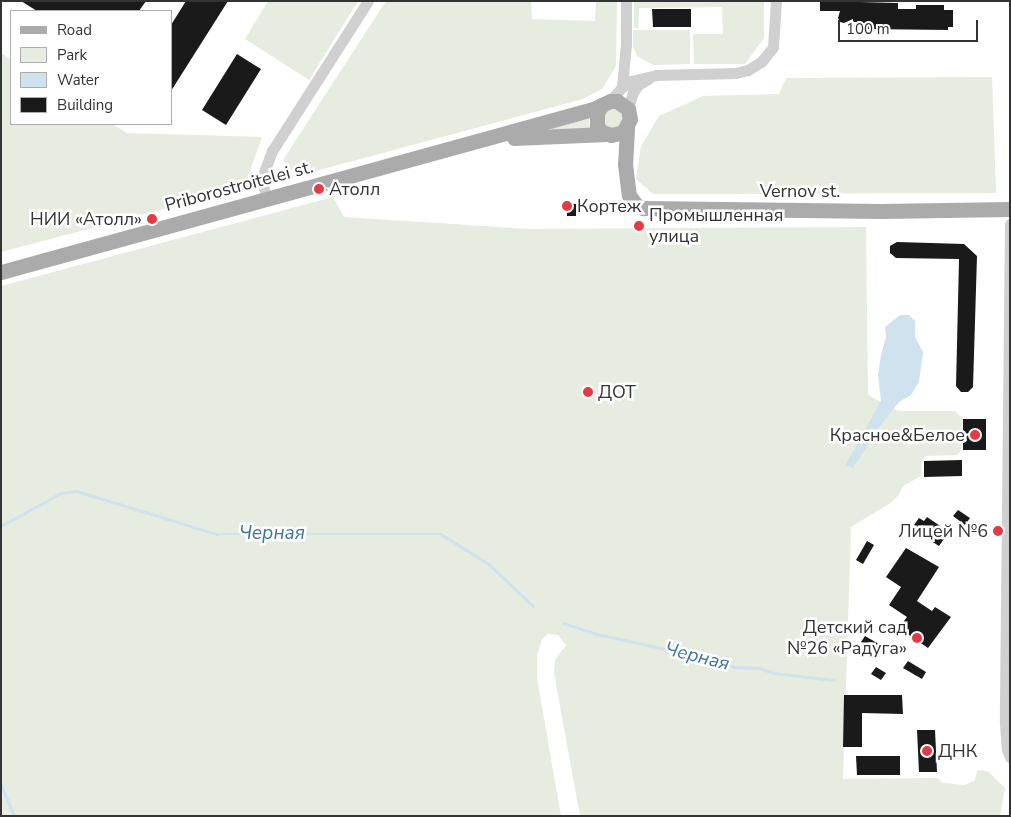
<!DOCTYPE html>
<html>
<head>
<meta charset="utf-8">
<style>
  body { margin:0 }
  #map { position:relative; width:1011px; height:817px; overflow:hidden; background:#fff; font-family:"Nunito Sans",sans-serif }
  div>[style] { position:absolute }
  [style*='--x'] { left:calc(var(--x)*1px); top:calc(var(--y)*1px); width:calc(var(--w)*1px); rotate:calc(var(--a)*1deg) }
  .green>* { inset:0; background:#e6ecdf }
  .round { border-radius:50% }
  .water>* { inset:0; background:#cfe2ee }
  .stream>* { height:2.5px; margin:-1.25px; padding:0 1.25px; transform-origin:1.25px; border-radius:1.25px; background:#cfe2ee }
  .building>* { inset:0; background:#1a1a1a }
  .minor>* { height:11px; margin:-5.5px; padding:0 5.5px; transform-origin:5.5px; border-radius:5.5px; background:#d0d0d0 }
  .major>* { height:15px; margin:-7.5px; padding:0 7.5px; transform-origin:7.5px; border-radius:7.5px; background:#ababab }
  .dots>* { width:14px; height:14px; translate:-50% -50%; box-sizing:border-box; border:2px solid #fff; border-radius:50% }
  span { translate:-50% -50%; white-space:nowrap; text-align:center; line-height:1.15; -webkit-text-stroke:5px #fff; paint-order:stroke }
  .street-label { font-size:18px; color:#333 }
  .poi-label { font-size:18px; color:#333 }
  .left { translate:0 -50%; text-align:left }
  .right { translate:-100% -50%; text-align:right }
  .water-label { font-size:19px; color:#3f7597; font-style:italic }
  .frame { position:absolute; inset:0; border:2px solid #333; pointer-events:none }
  .legend { position:absolute; left:10px; top:10px; width:162px; height:115px; box-sizing:border-box; background:#fff; border:1px solid #adadad; margin:0; padding:6px 9px; list-style:none; font-size:15px; color:#333 }
  .legend li { display:flex; align-items:center; gap:10px; height:25px }
  .legend b { width:25px; border:1px solid #adadad }
  .scale { position:absolute; left:838px; top:20px; width:140px; height:22px; box-sizing:border-box; border:2px solid #333; border-top:0; padding-left:6px; font-size:15px; line-height:18px; white-space:nowrap; color:#333; -webkit-text-stroke:4px #fff; paint-order:stroke }
</style>
</head>
<body>
<div id="map">
  <div class="green">
    <i style="clip-path:polygon(268px 1px,358px 1px,309px 80px,245px 39px)"></i>
    <i style="clip-path:polygon(386px 1px,531px 1px,532px 19px,595px 21px,596px 1px,617px 1px,616px 66px,602px 89px,583px 99px,297px 176px,283px 160px)"></i>
    <i style="clip-path:polygon(634px 1px,764px 1px,764px 38px,745px 64px,694px 64px,693px 34px,723px 34px,722px 7px,639px 8px,638px 28px,634px 28px)"></i>
    <i style="clip-path:polygon(633px 30px,690px 30px,690px 64px,653px 65px,637px 56px,633px 46px)"></i>
    <i style="clip-path:polygon(1px 53px,11px 59px,11px 124px,112px 124px,127px 133px,262px 137px,244px 188px,1px 252px)"></i>
    <i style="clip-path:polygon(992px 77px,996px 193px,653px 194px,636px 179px,641px 146px,659px 116px,703px 96px,779px 94px,786px 78px)"></i>
    <i class="round" style="left:603px;top:108px;width:20px;height:20px"></i>
    <i style="clip-path:polygon(589px 119px,590px 130px,552px 130px,552px 127px)"></i>
    <i style="clip-path:polygon(333px 197px,344px 217px,529px 229px,866px 227px,868px 395px,898px 411px,955px 411px,962px 418px,961px 450px,958px 455px,926px 456px,922px 460px,921px 476px,903px 486px,898px 496px,889px 504px,851px 527px,843px 779px,937px 778px,943px 783px,965px 785px,975px 780px,977px 771px,982px 770px,989px 772px,1005px 788px,1000px 816px,580px 816px,554px 673px,555px 660px,566px 645px,558px 635px,548px 634px,542px 639px,537px 656px,537px 678px,561px 816px,3px 816px,1px 810px,1px 286px)"></i>
  </div>
  <div class="water">
    <i style="clip-path:polygon(900px 315px,909px 315px,915px 321px,915px 337px,923px 352px,919px 382px,911px 395px,899px 402px,885px 419px,853px 468px,846px 465px,847px 462px,881px 401px,878px 375px,881px 355px,886px 337px,885px 327px)"></i>
  </div>
  <div class="stream">
    <i style="--x:1;--y:526;--w:68;--a:-28.8"></i>
    <i style="--x:61;--y:493;--w:16;--a:-7"></i>
    <i style="--x:77;--y:491;--w:146;--a:17.1"></i>
    <i style="--x:217;--y:534;--w:224;--a:0"></i>
    <i style="--x:441;--y:534;--w:57;--a:32"></i>
    <i style="--x:489;--y:564;--w:61;--a:43.7"></i>
    <i style="--x:563;--y:623;--w:36;--a:18"></i>
    <i style="--x:597;--y:634;--w:122;--a:12.3"></i>
    <i style="--x:716;--y:660;--w:19;--a:21"></i>
    <i style="--x:734;--y:667;--w:26;--a:2"></i>
    <i style="--x:760;--y:668;--w:15;--a:20"></i>
    <i style="--x:774;--y:673;--w:60;--a:6.7"></i>
    <i style="--x:1;--y:785;--w:34;--a:66"></i>
  </div>
  <div class="building">
    <i style="clip-path:polygon(21px 1px,146px 1px,139px 11px,37px 11px)"></i>
    <i style="clip-path:polygon(186px 1px,228px 1px,171px 91px,171px 25px)"></i>
    <i style="clip-path:polygon(820px 1px,898px 3px,898px 9px,916px 9px,916px 5px,944px 5px,944px 10px,953px 10px,953px 27px,948px 27px,948px 30px,865px 29px,865px 26px,853px 23px,853px 19px,844px 23px,840px 22px,838px 18px,840px 11px,820px 11px)"></i>
    <i style="clip-path:polygon(652px 9px,691px 9px,691px 27px,653px 27px)"></i>
    <i style="clip-path:polygon(237px 54px,261px 69px,226px 125px,202px 110px)"></i>
    <i style="clip-path:polygon(567px 203px,576px 204px,576px 216px,567px 216px)"></i>
    <i style="clip-path:polygon(897px 242px,964px 244px,977px 256px,973px 387px,968px 392px,961px 392px,956px 386px,959px 259px,896px 258px,890px 253px,890px 246px)"></i>
    <i style="clip-path:polygon(963px 419px,986px 419px,986px 450px,963px 450px)"></i>
    <i style="clip-path:polygon(962px 460px,962px 476px,924px 477px,924px 461px)"></i>
    <i style="clip-path:polygon(958px 510px,970px 518px,965px 525px,953px 516px)"></i>
    <i style="clip-path:polygon(927px 517px,949px 532px,939px 546px,917px 532px,919px 529px,914px 525px,919px 518px,924px 521px)"></i>
    <i style="clip-path:polygon(867px 541px,874px 545px,863px 564px,856px 560px)"></i>
    <i style="clip-path:polygon(906px 548px,939px 567px,917px 601px,932px 611px,935px 607px,951px 617px,928px 648px,899px 628px,907px 617px,889px 605px,901px 587px,886px 577px)"></i>
    <i style="clip-path:polygon(865px 636px,884px 647px,880px 654px,861px 642px)"></i>
    <i style="clip-path:polygon(908px 661px,926px 672px,922px 679px,903px 668px)"></i>
    <i style="clip-path:polygon(876px 667px,886px 673px,881px 680px,871px 674px)"></i>
    <i style="clip-path:polygon(844px 695px,902px 695px,903px 714px,862px 713px,862px 747px,843px 747px)"></i>
    <i style="clip-path:polygon(917px 730px,935px 730px,937px 772px,919px 772px)"></i>
    <i style="clip-path:polygon(856px 756px,900px 756px,900px 775px,857px 775px)"></i>
  </div>
  <div class="minor">
    <i style="--x:622;--y:87;--w:43;--a:-84.7"></i>
    <i style="--x:626;--y:44;--w:43;--a:-90"></i>
    <i style="--x:610;--y:101;--w:18;--a:-49"></i>
    <i style="--x:622;--y:87;--w:11;--a:-34"></i>
    <i style="--x:631;--y:81;--w:26;--a:-13"></i>
    <i style="--x:656;--y:75;--w:79;--a:-1.5"></i>
    <i style="--x:735;--y:73;--w:13;--a:-13"></i>
    <i style="--x:748;--y:70;--w:15;--a:-32"></i>
    <i style="--x:761;--y:62;--w:19;--a:-51"></i>
    <i style="--x:773;--y:47;--w:46;--a:-86.3"></i>
    <i style="--x:628;--y:109;--w:18;--a:-74"></i>
    <i style="--x:633;--y:92;--w:9;--a:-54"></i>
    <i style="--x:638;--y:85;--w:12;--a:-31"></i>
    <i style="--x:266;--y:198;--w:20;--a:-101"></i>
    <i style="--x:262;--y:178;--w:29;--a:-70"></i>
    <i style="--x:272;--y:151;--w:178;--a:-57.4"></i>
    <i style="--x:1010;--y:224;--w:499;--a:90.6"></i>
    <i style="--x:1005;--y:723;--w:27;--a:86"></i>
    <i style="--x:1007;--y:750;--w:8;--a:67"></i>
  </div>
  <div class="major">
    <i style="--x:627;--y:128;--w:36;--a:93"></i>
    <i style="--x:625;--y:164;--w:31;--a:83"></i>
    <i style="--x:629;--y:195;--w:12;--a:55"></i>
    <i style="--x:636;--y:205;--w:8;--a:23"></i>
    <i style="--x:643;--y:208;--w:238;--a:0.7"></i>
    <i style="--x:881;--y:211;--w:129;--a:-0.9"></i>
    <i style="--x:514;--y:138;--w:93;--a:-2.5"></i>
    <i style="--x:1;--y:272;--w:614;--a:-15.39"></i>
    <i style="--x:593;--y:109;--w:19;--a:-25"></i>
    <i style="--x:610;--y:101;--w:7;--a:0"></i>
    <i style="--x:617;--y:101;--w:14;--a:36"></i>
    <i style="--x:628;--y:109;--w:10;--a:79"></i>
    <i style="--x:630;--y:119;--w:15;--a:118"></i>
    <i style="--x:623;--y:132;--w:12;--a:166"></i>
    <i style="--x:611;--y:135;--w:9;--a:-162"></i>
    <i style="--x:602;--y:132;--w:8;--a:-130"></i>
    <i style="--x:597;--y:126;--w:14;--a:-90"></i>
    <i style="--x:597;--y:112;--w:9;--a:-54"></i>
  </div>
  <div class="dots">
    <i style="left:319px;top:189px;background:#e63946"></i>
    <i style="left:567px;top:206px;background:#e63946"></i>
    <i style="left:152px;top:219px;background:#e63946"></i>
    <i style="left:639px;top:226px;background:#e63946"></i>
    <i style="left:588px;top:392px;background:#e63946"></i>
    <i style="left:975px;top:435px;background:#e63946"></i>
    <i style="left:998px;top:531px;background:#e63946"></i>
    <i style="left:917px;top:638px;background:#e63946"></i>
    <i style="left:927px;top:751px;background:#e63946"></i>
  </div>
  <div class="street-label">
    <span style="left:239px;top:186px;rotate:-15deg">Priborostroitelei st.</span>
    <span style="left:800px;top:191px">Vernov st.</span>
  </div>
  <div class="poi-label">
    <span class="left" style="left:329px;top:189px">Атолл</span>
    <span class="left" style="left:577px;top:206px">Кортеж</span>
    <span class="left" style="left:649px;top:226px">Промышленная<br>улица</span>
    <span class="right" style="left:142px;top:219px">НИИ «Атолл»</span>
    <span class="left" style="left:598px;top:392px">ДОТ</span>
    <span class="right" style="left:965px;top:435px">Красное&amp;Белое</span>
    <span class="right" style="left:988px;top:531px">Лицей №6</span>
    <span class="right" style="left:907px;top:638px">Детский сад<br>№26 «Радуга»</span>
    <span class="left" style="left:938px;top:751px">ДНК</span>
  </div>
  <div class="water-label">
    <span style="left:272px;top:534px">Черная</span>
    <span style="left:697px;top:657px;rotate:14deg">Черная</span>
  </div>
  <div class="frame"></div>
  <ul class="legend">
  <li><b style="height:6px;background:#ababab"></b>Road</li>
  <li><b style="height:14px;background:#e6ecdf"></b>Park</li>
  <li><b style="height:14px;background:#cfe2ee"></b>Water</li>
  <li><b style="height:14px;background:#1a1a1a"></b>Building</li>
  </ul>
  <div class="scale">100 m</div>
</div>
</body>
</html>
